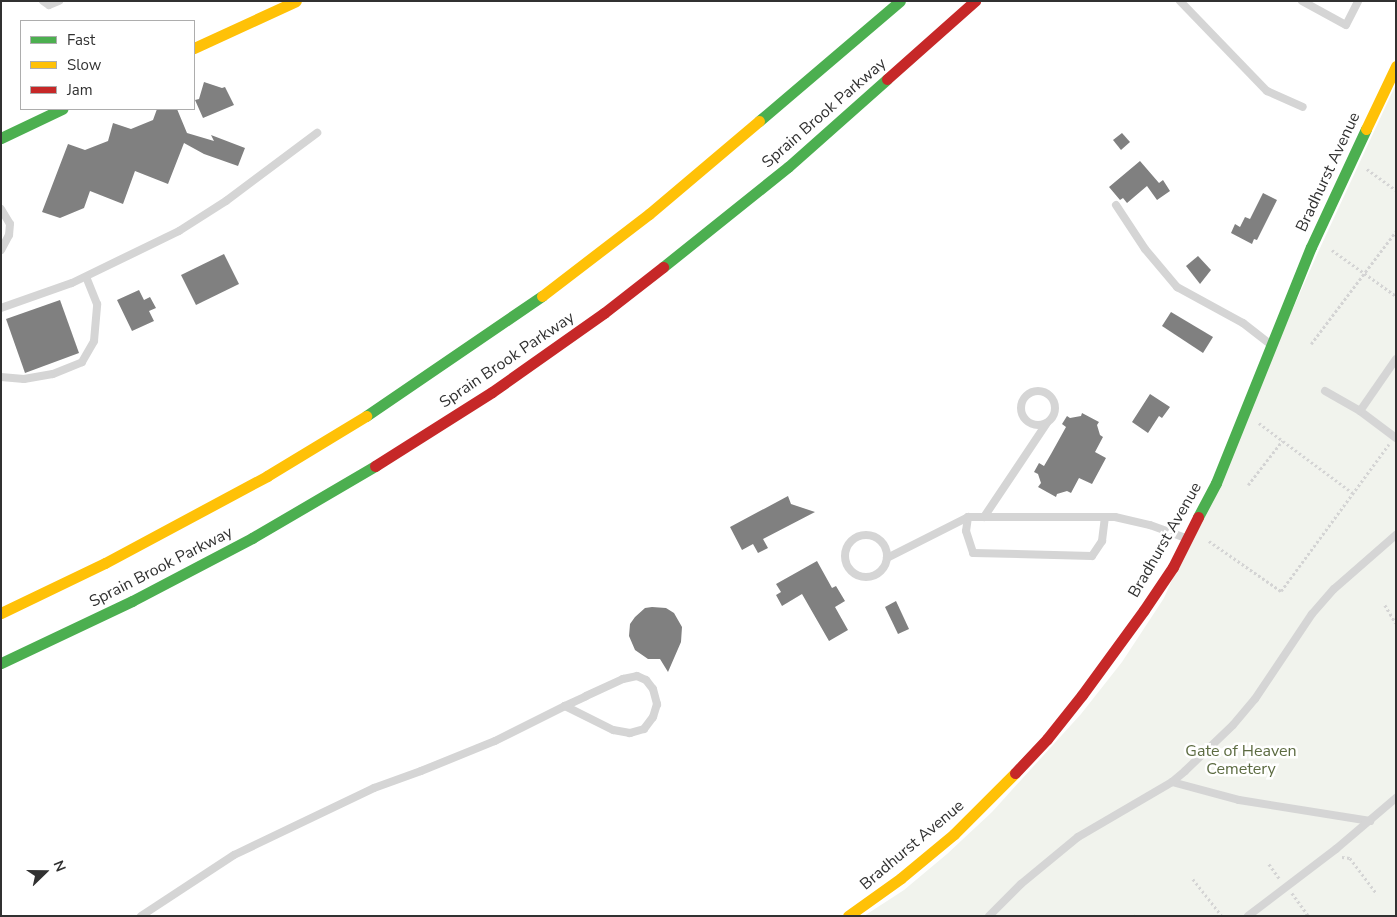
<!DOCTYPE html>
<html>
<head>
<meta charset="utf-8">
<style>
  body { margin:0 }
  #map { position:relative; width:1397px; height:917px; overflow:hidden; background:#fff; font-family:"Nunito Sans",sans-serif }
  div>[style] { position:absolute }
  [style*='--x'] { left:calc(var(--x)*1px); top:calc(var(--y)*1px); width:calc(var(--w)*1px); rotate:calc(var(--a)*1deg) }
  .green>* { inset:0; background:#f1f3ed }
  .building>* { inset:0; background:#808080 }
  .path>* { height:2.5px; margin-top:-1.25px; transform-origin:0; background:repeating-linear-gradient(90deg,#d4d4d4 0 2.5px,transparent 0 5px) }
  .lane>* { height:8px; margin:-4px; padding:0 4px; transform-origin:4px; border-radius:4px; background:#d5d5d5 }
  .lane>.ring { margin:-4px; padding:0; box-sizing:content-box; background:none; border:8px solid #d5d5d5; border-radius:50% }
  .fast>* { height:11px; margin:-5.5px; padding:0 5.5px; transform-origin:5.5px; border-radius:5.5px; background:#4caf50 }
  .slow>* { height:11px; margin:-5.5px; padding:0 5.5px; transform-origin:5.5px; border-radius:5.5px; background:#ffc107 }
  .jam>* { height:11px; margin:-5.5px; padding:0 5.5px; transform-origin:5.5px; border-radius:5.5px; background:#c62828 }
  span { translate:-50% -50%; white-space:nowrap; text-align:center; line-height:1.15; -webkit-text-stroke:5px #fff; paint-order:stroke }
  .street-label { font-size:16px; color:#313131 }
  .park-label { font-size:16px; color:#5c6b41 }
  .frame { position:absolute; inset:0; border:2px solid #313131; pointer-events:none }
  .legend { position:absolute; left:20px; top:20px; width:175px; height:90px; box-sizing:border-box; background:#fff; border:1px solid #adadad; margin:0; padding:6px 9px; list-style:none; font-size:15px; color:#313131 }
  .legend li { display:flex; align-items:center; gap:10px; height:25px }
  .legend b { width:25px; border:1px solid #adadad }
  .north { position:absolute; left:20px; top:847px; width:50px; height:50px; -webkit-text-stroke:4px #fff; paint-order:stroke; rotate:68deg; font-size:14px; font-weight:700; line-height:20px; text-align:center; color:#313131 }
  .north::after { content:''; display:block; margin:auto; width:18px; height:22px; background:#313131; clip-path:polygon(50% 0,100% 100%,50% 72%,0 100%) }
</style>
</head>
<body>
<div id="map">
  <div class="green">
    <i style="clip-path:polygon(1396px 84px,1396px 916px,864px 916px,904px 890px,947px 854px,992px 812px,1081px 714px,1122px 662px,1164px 598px,1320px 248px)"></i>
  </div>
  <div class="building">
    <i style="clip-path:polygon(204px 82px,222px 88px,225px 87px,234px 105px,203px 118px,195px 100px,199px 99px)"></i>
    <i style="clip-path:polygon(157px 109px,177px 109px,187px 133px,214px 141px,211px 135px,245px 148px,238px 166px,204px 154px,184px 143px,168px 184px,135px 171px,123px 204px,90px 191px,84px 208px,60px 218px,42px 212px,68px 144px,85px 150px,108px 141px,113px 123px,131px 129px,153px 120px)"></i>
    <i style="clip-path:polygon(1122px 133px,1130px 142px,1121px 150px,1113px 140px)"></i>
    <i style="clip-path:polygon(1140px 161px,1159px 183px,1163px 180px,1170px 191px,1157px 200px,1147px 186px,1127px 203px,1123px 198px,1120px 200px,1109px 187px)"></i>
    <i style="clip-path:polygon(1263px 193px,1277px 200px,1257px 240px,1254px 239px,1252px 244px,1231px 233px,1235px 224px,1240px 227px,1245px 217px,1250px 219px)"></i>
    <i style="clip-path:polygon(224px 254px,239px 284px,196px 305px,181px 275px)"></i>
    <i style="clip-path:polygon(1198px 256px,1211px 270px,1200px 284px,1186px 266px)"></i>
    <i style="clip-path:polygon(139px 290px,144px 300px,150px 297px,156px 308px,149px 311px,154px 321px,132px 331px,117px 300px)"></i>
    <i style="clip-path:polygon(60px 300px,79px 353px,25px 373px,6px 319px)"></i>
    <i style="clip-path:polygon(1171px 312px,1213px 337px,1203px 353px,1162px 326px)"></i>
    <i style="clip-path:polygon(1150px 394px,1170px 407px,1162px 418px,1159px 416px,1148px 433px,1132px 422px)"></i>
    <i style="clip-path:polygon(1082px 413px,1099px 422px,1097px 425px,1100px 435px,1103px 437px,1095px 452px,1106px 458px,1092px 484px,1079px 478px,1071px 493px,1067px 491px,1057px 494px,1056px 497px,1038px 487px,1041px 483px,1038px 474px,1034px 472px,1039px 463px,1044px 466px,1051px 454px,1066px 427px,1062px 424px,1067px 416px,1070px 418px,1081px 416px)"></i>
    <i style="clip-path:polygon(788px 496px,791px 504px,815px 512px,763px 539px,768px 548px,758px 553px,753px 544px,742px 550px,730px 527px)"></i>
    <i style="clip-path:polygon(817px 561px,832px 588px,836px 586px,845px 601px,835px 607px,848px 630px,829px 641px,802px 594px,782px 606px,776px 595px,781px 592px,776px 584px)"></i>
    <i style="clip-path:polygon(896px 601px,909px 629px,898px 634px,885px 607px)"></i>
    <i style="clip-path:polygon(652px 607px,666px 608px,674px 613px,682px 627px,681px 642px,668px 672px,660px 659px,648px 659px,635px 650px,629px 636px,630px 624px,635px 617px,645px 608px)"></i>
  </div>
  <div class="path">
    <i style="--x:1367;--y:169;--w:36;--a:36"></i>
    <i style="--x:1332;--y:250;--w:79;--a:35.7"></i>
    <i style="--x:1311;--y:344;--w:141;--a:-53"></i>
    <i style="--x:1259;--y:423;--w:117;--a:36.7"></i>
    <i style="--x:1248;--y:485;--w:56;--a:-52.3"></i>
    <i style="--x:1209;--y:541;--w:88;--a:34.8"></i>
    <i style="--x:1281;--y:591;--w:182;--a:-53.7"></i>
    <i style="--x:1385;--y:605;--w:21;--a:59"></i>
    <i style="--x:1342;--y:857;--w:8;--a:7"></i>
    <i style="--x:1350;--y:858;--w:45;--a:53.1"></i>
    <i style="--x:1269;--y:864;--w:19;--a:54"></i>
    <i style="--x:1193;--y:879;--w:47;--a:51.9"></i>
    <i style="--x:1292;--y:893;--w:29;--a:54"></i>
    <i style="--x:1133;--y:915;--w:1;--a:45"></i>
  </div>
  <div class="lane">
    <i style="--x:43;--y:1;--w:7;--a:34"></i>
    <i style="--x:49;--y:5;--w:11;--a:-22"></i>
    <i style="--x:1180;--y:1;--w:125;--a:46"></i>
    <i style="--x:1267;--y:91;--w:39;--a:24"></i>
    <i style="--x:1302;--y:1;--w:50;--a:28.6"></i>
    <i style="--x:1346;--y:25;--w:27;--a:-63"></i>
    <i style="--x:1116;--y:205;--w:53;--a:56.6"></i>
    <i style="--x:1145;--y:249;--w:50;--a:49.9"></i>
    <i style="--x:1177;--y:287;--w:75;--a:28.6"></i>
    <i style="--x:1243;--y:323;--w:34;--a:38"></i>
    <i style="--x:1;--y:209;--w:17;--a:59"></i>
    <i style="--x:10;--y:224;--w:11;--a:95"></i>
    <i style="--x:9;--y:235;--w:17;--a:118"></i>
    <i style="--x:1;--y:308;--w:75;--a:-19.4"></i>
    <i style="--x:72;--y:283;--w:119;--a:-25.9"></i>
    <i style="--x:179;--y:231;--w:56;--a:-32.6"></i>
    <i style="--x:226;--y:201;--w:114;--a:-36.8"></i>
    <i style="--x:1;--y:377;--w:23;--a:5"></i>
    <i style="--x:24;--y:379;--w:29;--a:-10"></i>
    <i style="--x:53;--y:374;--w:31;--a:-22"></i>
    <i style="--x:82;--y:362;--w:24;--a:-60"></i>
    <i style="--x:94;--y:341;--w:37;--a:-85"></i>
    <i style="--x:97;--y:304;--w:29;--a:-112"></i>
    <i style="--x:1325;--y:391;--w:40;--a:29.7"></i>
    <i style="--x:1360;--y:411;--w:45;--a:36.9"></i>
    <i class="ring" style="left:1021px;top:391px;width:26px;height:26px"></i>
    <i style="--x:1360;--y:411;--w:63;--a:-55.3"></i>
    <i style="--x:968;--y:517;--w:14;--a:98"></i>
    <i style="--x:966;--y:531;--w:23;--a:72"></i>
    <i style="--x:973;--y:553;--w:119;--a:1.4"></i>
    <i style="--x:1092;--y:556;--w:18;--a:-56"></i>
    <i style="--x:1102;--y:541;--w:24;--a:-83"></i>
    <i style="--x:984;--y:517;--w:113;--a:-56.2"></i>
    <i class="ring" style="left:845px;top:535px;width:34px;height:34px"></i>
    <i style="--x:887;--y:558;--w:91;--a:-26.8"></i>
    <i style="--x:968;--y:517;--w:147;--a:0"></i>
    <i style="--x:1115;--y:517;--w:36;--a:13"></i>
    <i style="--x:1150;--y:525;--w:38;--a:20"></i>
    <i style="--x:1172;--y:782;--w:69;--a:15"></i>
    <i style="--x:1239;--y:800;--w:133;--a:9.1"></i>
    <i style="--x:141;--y:916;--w:111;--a:-33.3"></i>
    <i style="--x:234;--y:855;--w:155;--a:-25.6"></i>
    <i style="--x:374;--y:788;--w:50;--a:-19.9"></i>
    <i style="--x:421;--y:771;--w:80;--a:-22.1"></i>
    <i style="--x:495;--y:741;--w:78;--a:-26.6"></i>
    <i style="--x:565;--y:706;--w:23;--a:-25"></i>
    <i style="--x:586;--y:696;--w:41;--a:-24.7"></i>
    <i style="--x:623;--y:679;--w:14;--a:-12"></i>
    <i style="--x:637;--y:676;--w:10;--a:24"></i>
    <i style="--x:646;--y:680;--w:11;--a:52"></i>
    <i style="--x:653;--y:689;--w:16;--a:75"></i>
    <i style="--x:657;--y:704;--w:14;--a:107"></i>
    <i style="--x:653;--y:717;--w:15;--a:127"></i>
    <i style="--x:644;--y:729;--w:15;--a:164"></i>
    <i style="--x:630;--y:733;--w:17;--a:-170"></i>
    <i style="--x:613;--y:730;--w:54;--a:-153.4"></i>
    <i style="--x:989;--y:916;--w:45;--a:-45"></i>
    <i style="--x:1021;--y:884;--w:74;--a:-39.5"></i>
    <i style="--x:1078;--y:837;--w:109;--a:-30.3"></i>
    <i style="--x:1172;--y:782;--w:17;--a:-40"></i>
    <i style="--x:1185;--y:771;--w:66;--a:-43.8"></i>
    <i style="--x:1233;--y:725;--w:34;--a:-50"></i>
    <i style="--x:1255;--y:699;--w:102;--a:-56.2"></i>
    <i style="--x:1312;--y:614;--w:33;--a:-49"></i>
    <i style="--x:1334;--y:589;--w:82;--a:-41.1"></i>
    <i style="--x:1248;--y:916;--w:111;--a:-37.3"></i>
    <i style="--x:1336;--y:849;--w:79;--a:-40.4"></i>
  </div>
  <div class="fast">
    <i style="--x:759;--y:121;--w:185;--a:-40.4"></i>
    <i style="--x:1;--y:138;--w:68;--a:-25.4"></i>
    <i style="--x:663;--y:267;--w:160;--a:-38.7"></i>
    <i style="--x:788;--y:167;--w:132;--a:-41.6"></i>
    <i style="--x:366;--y:416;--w:213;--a:-34.3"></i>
    <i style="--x:1198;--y:517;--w:38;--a:-62"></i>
    <i style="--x:1216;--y:483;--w:254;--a:-68.1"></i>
    <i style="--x:1311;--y:247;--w:130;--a:-65"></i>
    <i style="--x:1;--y:663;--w:145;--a:-25.3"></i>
    <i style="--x:132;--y:601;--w:136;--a:-27.7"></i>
    <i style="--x:252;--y:538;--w:143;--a:-30.3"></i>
  </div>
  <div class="slow">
    <i style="--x:194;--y:48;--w:112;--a:-24.7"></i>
    <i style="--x:1366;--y:129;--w:70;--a:-64.5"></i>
    <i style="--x:542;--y:296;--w:135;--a:-37.5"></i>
    <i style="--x:649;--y:214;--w:144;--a:-40.2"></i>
    <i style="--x:1;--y:613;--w:115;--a:-25.7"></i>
    <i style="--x:105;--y:563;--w:184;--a:-28.2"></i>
    <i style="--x:267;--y:476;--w:116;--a:-31.2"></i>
    <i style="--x:848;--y:916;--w:65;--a:-35.6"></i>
    <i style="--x:901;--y:878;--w:69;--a:-39.7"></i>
    <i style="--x:954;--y:834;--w:86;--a:-45"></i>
  </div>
  <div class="jam">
    <i style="--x:887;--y:79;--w:118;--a:-41.6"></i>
    <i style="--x:375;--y:466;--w:138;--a:-32.3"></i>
    <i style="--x:492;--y:392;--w:137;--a:-35.2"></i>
    <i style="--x:604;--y:313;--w:75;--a:-37.9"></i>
    <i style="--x:1015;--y:773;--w:47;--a:-46.7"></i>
    <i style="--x:1047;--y:739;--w:56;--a:-51.5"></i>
    <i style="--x:1082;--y:695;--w:105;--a:-53.9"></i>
    <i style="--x:1144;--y:610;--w:52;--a:-56"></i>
    <i style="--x:1173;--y:567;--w:56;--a:-63.4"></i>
  </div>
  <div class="street-label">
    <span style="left:824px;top:113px;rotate:-41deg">Sprain Brook Parkway</span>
    <span style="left:1328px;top:172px;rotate:-65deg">Bradhurst Avenue</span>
    <span style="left:507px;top:360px;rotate:-34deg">Sprain Brook Parkway</span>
    <span style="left:1165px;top:540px;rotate:-60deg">Bradhurst Avenue</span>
    <span style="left:161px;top:567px;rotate:-27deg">Sprain Brook Parkway</span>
    <span style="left:912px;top:845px;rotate:-40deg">Bradhurst Avenue</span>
  </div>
  <div class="park-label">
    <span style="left:1241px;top:760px">Gate of Heaven<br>Cemetery</span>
  </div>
  <div class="frame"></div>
  <ul class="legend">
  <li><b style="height:6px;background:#4caf50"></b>Fast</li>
  <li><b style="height:6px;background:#ffc107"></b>Slow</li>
  <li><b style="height:6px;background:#c62828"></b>Jam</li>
  </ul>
  <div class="north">N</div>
</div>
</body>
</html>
